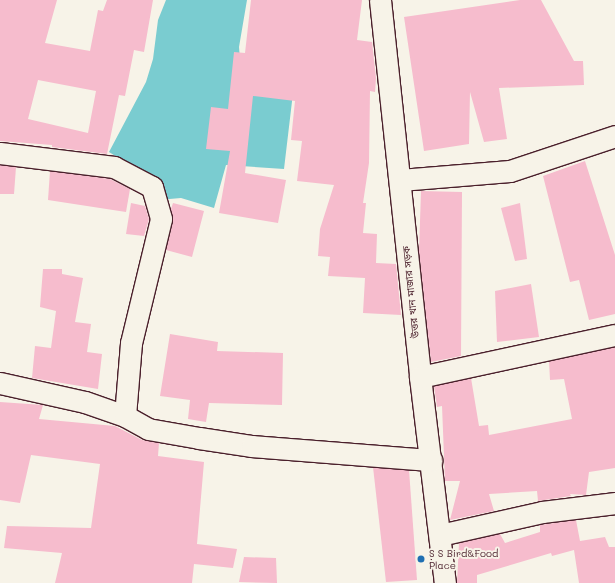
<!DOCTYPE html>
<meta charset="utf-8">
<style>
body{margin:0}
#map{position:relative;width:615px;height:583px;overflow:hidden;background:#f7f3e8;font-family:Mali,"Noto Sans Bengali",sans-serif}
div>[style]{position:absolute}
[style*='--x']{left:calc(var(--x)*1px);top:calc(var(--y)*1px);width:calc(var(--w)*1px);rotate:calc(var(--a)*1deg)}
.water>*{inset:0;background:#7accd0}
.building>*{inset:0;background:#f6bccd}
.roads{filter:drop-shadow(1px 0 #4a1f2b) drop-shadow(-1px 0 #4a1f2b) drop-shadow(0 1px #4a1f2b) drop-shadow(0 -1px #4a1f2b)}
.street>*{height:21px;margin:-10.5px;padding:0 10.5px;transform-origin:10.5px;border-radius:10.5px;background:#f7f3e8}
.dots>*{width:11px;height:11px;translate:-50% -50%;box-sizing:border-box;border:2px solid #f7f3e8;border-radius:50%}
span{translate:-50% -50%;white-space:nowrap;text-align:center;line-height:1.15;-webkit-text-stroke:4px #f7f3e8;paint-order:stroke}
.street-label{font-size:10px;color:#4a1f2b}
.poi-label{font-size:10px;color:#4a1f2b}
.left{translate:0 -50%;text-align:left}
</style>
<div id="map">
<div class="water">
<div style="clip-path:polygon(166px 0,247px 0,239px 47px,242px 84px,293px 93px,284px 169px,226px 165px,214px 208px,181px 198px,158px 200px,130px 165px,109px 152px,146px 82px,153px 59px,158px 20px)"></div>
</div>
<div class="building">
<div style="clip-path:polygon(evenodd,0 0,57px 0,45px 43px,90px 51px,98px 10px,103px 11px,107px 0,153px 0,144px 52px,134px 50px,125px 96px,119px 95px,107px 154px,52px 147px,52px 145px,0 141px,0 0,38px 80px,96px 91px,88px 133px,28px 119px,38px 80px)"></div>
<div style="clip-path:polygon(251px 0,362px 0,357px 40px,372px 42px,376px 78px,375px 92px,370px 91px,369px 163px,363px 203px,366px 203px,363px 233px,377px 234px,376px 263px,396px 264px,401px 315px,363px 313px,365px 278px,328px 276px,330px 257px,318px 256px,320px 229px,334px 185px,297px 181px,302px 141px,291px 140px,295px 101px,253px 96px,245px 173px,286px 180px,278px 223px,219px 213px,230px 151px,206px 149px,211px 107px,228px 109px,234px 52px,245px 53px)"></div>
<div style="clip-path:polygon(520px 0,541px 0,574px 61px,583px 61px,584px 85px,499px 88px,507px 139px,484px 142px,470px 92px,469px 144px,424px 151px,404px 17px)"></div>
<div style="clip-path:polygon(585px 161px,615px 255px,615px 314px,589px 320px,579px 280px,570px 282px,543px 176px)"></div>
<div style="clip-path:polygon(0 165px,16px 167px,14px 194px,0 194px)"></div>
<div style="clip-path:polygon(50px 171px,110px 179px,130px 189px,126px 212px,48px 200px)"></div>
<div style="clip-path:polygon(421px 191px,462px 192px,461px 356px,431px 362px,419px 252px)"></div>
<div style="clip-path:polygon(131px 203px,145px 206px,149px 219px,144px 236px,126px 234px)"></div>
<div style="clip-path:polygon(173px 203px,204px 211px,192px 257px,166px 250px,173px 222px,171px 209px)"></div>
<div style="clip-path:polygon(520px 203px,527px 259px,515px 261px,501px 208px)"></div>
<div style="clip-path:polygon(43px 269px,62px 269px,62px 274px,83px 278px,75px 322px,91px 324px,87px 352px,102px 354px,98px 389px,32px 378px,35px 346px,51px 348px,56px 311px,40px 307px)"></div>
<div style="clip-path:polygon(531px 284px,539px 337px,497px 342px,495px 291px)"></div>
<div style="clip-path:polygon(170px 334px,218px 342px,217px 351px,283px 353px,282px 405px,209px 403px,206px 422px,188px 419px,190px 400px,160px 396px)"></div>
<div style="clip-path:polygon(615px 347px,615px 468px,589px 472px,586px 495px,570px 494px,571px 496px,538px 501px,537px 491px,489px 494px,494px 511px,450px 520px,460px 481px,445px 481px,442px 406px,437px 407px,434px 386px,471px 378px,479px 426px,488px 425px,489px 435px,572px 419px,564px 379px,550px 380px,549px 361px)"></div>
<div style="clip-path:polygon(0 402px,43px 405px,39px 419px,115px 426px,142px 440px,159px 443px,158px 456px,204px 462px,197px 544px,237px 549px,233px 568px,194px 564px,192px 583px,55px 583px,62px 553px,4px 548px,7px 526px,91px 528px,100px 464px,31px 455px,20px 503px,0 500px)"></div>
<div style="clip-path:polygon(373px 467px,409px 470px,417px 580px,386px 582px)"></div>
<div style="clip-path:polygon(576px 520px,580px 541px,605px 537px,609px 547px,615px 547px,615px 583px,579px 583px,574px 550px,552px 556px,551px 553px,477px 575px,477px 583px,457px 583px,459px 543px,500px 534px,505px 543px,540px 532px,540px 525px)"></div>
<div style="clip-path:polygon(244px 557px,276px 558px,277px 583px,239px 582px)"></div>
</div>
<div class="roads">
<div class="street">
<div style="--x:380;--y:0;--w:379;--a:83.9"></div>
<div style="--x:420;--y:377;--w:208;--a:83.1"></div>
<div style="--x:0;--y:153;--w:115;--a:7"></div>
<div style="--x:114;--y:167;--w:43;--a:27.8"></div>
<div style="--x:152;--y:187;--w:33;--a:74"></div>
<div style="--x:161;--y:219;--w:128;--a:103.6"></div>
<div style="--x:131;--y:343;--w:73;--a:94.7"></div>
<div style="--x:400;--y:180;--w:110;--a:-4.7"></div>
<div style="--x:510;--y:171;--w:111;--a:-18.4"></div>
<div style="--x:420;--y:377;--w:199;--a:-12.2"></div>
<div style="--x:0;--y:383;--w:87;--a:12.6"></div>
<div style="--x:85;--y:402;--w:42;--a:19.3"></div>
<div style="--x:125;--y:416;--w:26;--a:29"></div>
<div style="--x:148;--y:429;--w:52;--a:10"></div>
<div style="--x:199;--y:438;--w:54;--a:8.6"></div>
<div style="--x:252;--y:446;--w:180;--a:4.5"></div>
<div style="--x:440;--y:535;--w:105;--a:-12.7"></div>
<div style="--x:542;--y:512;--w:74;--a:-7"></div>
</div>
</div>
<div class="dots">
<div style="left:421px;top:559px;background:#1f6fb2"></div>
</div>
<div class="street-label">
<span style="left:411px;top:292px;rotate:-96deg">উত্তর খান মাজার সড়ক</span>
</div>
<div class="poi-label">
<span class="left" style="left:429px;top:559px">S S Bird&amp;Food<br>Place</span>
</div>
</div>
